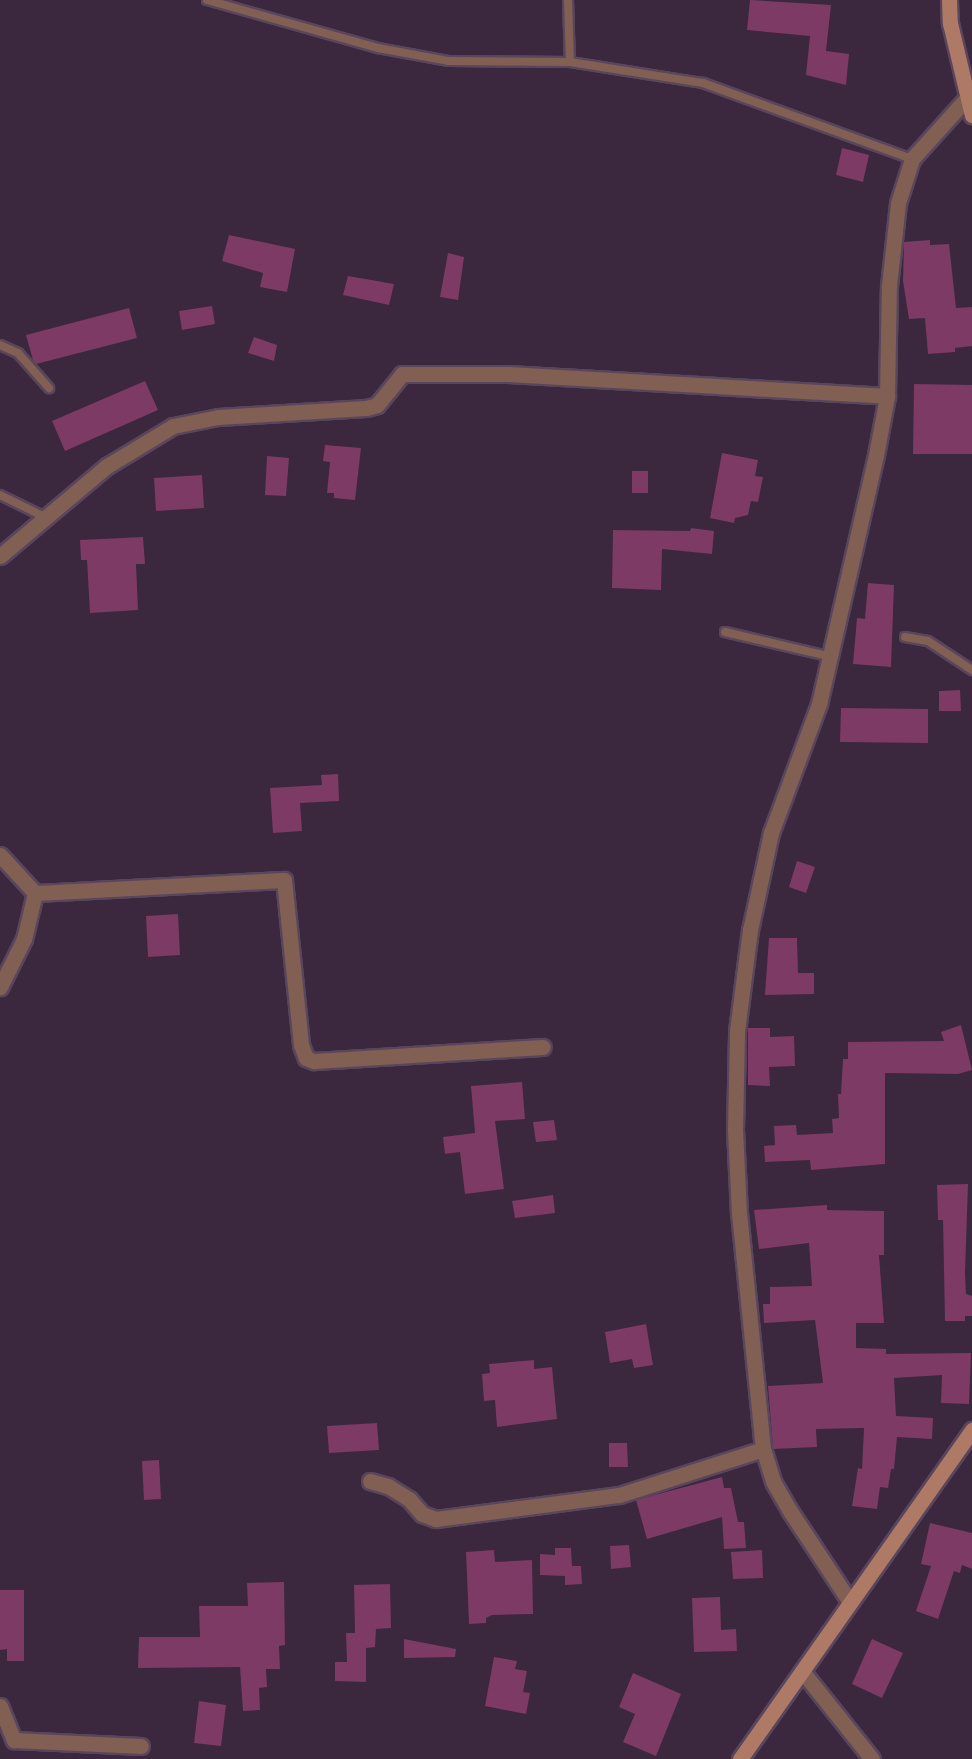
<!DOCTYPE html>
<style>
body{margin:0}
#map{position:relative;width:972px;height:1759px;overflow:hidden;background:#3b273e;font-family:"PT Sans Narrow",sans-serif}
div>[style]{position:absolute}
[style*='--x']{left:calc(var(--x)*1px);top:calc(var(--y)*1px);width:calc(var(--w)*1px);rotate:calc(var(--a)*1deg)}
.building>*{inset:0;background:#7c3a65}
.roads{filter:drop-shadow(2px 0 #59465c) drop-shadow(-2px 0 #59465c) drop-shadow(0 2px #59465c) drop-shadow(0 -2px #59465c)}
.lane>*{height:8px;margin:-4px;padding:0 4px;transform-origin:4px;border-radius:4px;background:#816053}
.street>*{height:15px;margin:-7.5px;padding:0 7.5px;transform-origin:7.5px;border-radius:7.5px;background:#816053}
.secondary>*{height:15px;margin:-7.5px;padding:0 7.5px;transform-origin:7.5px;border-radius:7.5px;background:#ae7a66}
span{translate:-50% -50%;white-space:nowrap;text-align:center;line-height:1.15;-webkit-text-stroke:4.5px #311e34;paint-order:stroke}
</style>
<div id="map">
<div class="building">
<div style="clip-path:polygon(750px 0,831px 5px,826px 51px,849px 54px,846px 85px,806px 75px,810px 36px,747px 30px)"></div>
<div style="clip-path:polygon(842px 148px,869px 155px,863px 182px,836px 175px)"></div>
<div style="clip-path:polygon(229px 235px,295px 249px,287px 292px,260px 287px,263px 273px,222px 261px)"></div>
<div style="clip-path:polygon(930px 240px,930px 245px,949px 244px,956px 308px,972px 307px,972px 346px,955px 348px,955px 352px,928px 354px,925px 318px,909px 319px,903px 281px,904px 242px)"></div>
<div style="clip-path:polygon(448px 253px,464px 257px,458px 300px,440px 297px)"></div>
<div style="clip-path:polygon(348px 276px,394px 284px,389px 305px,343px 295px)"></div>
<div style="clip-path:polygon(212px 306px,215px 324px,182px 330px,179px 311px)"></div>
<div style="clip-path:polygon(129px 308px,137px 338px,36px 364px,33px 360px,26px 335px)"></div>
<div style="clip-path:polygon(254px 337px,277px 345px,274px 361px,248px 353px)"></div>
<div style="clip-path:polygon(145px 381px,158px 410px,65px 451px,52px 421px)"></div>
<div style="clip-path:polygon(914px 384px,972px 385px,972px 454px,913px 454px)"></div>
<div style="clip-path:polygon(325px 445px,361px 448px,355px 500px,334px 498px,334px 493px,327px 493px,330px 462px,323px 461px)"></div>
<div style="clip-path:polygon(722px 453px,758px 460px,755px 476px,763px 477px,758px 502px,751px 501px,748px 515px,735px 518px,734px 523px,710px 518px)"></div>
<div style="clip-path:polygon(267px 456px,289px 458px,286px 496px,265px 495px)"></div>
<div style="clip-path:polygon(632px 471px,648px 471px,648px 493px,632px 493px)"></div>
<div style="clip-path:polygon(202px 475px,204px 508px,156px 511px,154px 478px)"></div>
<div style="clip-path:polygon(691px 528px,714px 531px,712px 554px,662px 549px,661px 590px,612px 588px,613px 530px,690px 531px)"></div>
<div style="clip-path:polygon(143px 537px,145px 564px,136px 564px,138px 610px,90px 613px,87px 560px,81px 560px,80px 540px)"></div>
<div style="clip-path:polygon(868px 583px,894px 585px,891px 667px,853px 664px,857px 618px,865px 619px)"></div>
<div style="clip-path:polygon(960px 690px,961px 711px,939px 711px,939px 691px)"></div>
<div style="clip-path:polygon(841px 708px,928px 709px,928px 743px,840px 742px)"></div>
<div style="clip-path:polygon(338px 774px,339px 801px,300px 803px,302px 831px,273px 833px,270px 788px,322px 785px,321px 775px)"></div>
<div style="clip-path:polygon(797px 861px,815px 867px,806px 893px,789px 887px)"></div>
<div style="clip-path:polygon(178px 914px,180px 955px,148px 957px,146px 916px)"></div>
<div style="clip-path:polygon(769px 938px,797px 938px,798px 973px,814px 973px,814px 994px,765px 995px)"></div>
<div style="clip-path:polygon(961px 1025px,972px 1070px,958px 1074px,885px 1073px,885px 1164px,811px 1170px,810px 1160px,765px 1162px,764px 1146px,775px 1145px,774px 1126px,796px 1125px,797px 1135px,833px 1133px,832px 1119px,839px 1118px,838px 1094px,841px 1094px,843px 1059px,848px 1059px,848px 1042px,944px 1041px,941px 1032px)"></div>
<div style="clip-path:polygon(748px 1028px,770px 1028px,770px 1037px,794px 1036px,795px 1066px,769px 1067px,770px 1086px,748px 1085px)"></div>
<div style="clip-path:polygon(522px 1082px,525px 1119px,495px 1121px,504px 1189px,465px 1194px,460px 1152px,445px 1154px,443px 1137px,475px 1133px,471px 1086px)"></div>
<div style="clip-path:polygon(554px 1120px,557px 1140px,536px 1142px,533px 1122px)"></div>
<div style="clip-path:polygon(968px 1184px,965px 1273px,966px 1294px,972px 1296px,972px 1316px,965px 1316px,965px 1321px,945px 1321px,943px 1220px,938px 1220px,937px 1185px)"></div>
<div style="clip-path:polygon(553px 1195px,555px 1213px,515px 1218px,512px 1201px)"></div>
<div style="clip-path:polygon(827px 1205px,827px 1210px,884px 1211px,884px 1255px,879px 1255px,884px 1323px,856px 1323px,856px 1348px,886px 1349px,886px 1354px,971px 1353px,969px 1404px,941px 1403px,942px 1375px,894px 1378px,896px 1416px,933px 1418px,932px 1439px,897px 1437px,894px 1469px,891px 1469px,888px 1488px,880px 1487px,877px 1509px,852px 1506px,858px 1468px,862px 1469px,864px 1428px,816px 1429px,817px 1447px,773px 1449px,768px 1386px,823px 1383px,815px 1320px,764px 1323px,763px 1304px,770px 1304px,770px 1287px,812px 1286px,809px 1243px,759px 1249px,754px 1210px)"></div>
<div style="clip-path:polygon(646px 1324px,653px 1365px,634px 1368px,632px 1359px,610px 1363px,605px 1332px)"></div>
<div style="clip-path:polygon(534px 1360px,534px 1369px,552px 1367px,557px 1419px,497px 1427px,495px 1400px,484px 1401px,482px 1374px,490px 1373px,489px 1364px)"></div>
<div style="clip-path:polygon(377px 1423px,379px 1450px,329px 1453px,327px 1426px)"></div>
<div style="clip-path:polygon(609px 1443px,627px 1443px,628px 1467px,609px 1467px)"></div>
<div style="clip-path:polygon(159px 1460px,161px 1499px,144px 1500px,142px 1461px)"></div>
<div style="clip-path:polygon(722px 1477px,724px 1488px,731px 1488px,738px 1522px,744px 1522px,746px 1548px,724px 1549px,722px 1517px,647px 1539px,636px 1500px)"></div>
<div style="clip-path:polygon(930px 1523px,972px 1533px,972px 1569px,962px 1565px,960px 1573px,954px 1571px,938px 1619px,916px 1611px,931px 1566px,921px 1564px)"></div>
<div style="clip-path:polygon(629px 1545px,631px 1567px,611px 1569px,610px 1546px)"></div>
<div style="clip-path:polygon(555px 1548px,571px 1548px,572px 1566px,581px 1566px,582px 1584px,565px 1585px,565px 1576px,540px 1575px,540px 1554px,555px 1555px)"></div>
<div style="clip-path:polygon(494px 1550px,495px 1562px,532px 1560px,533px 1614px,492px 1615px,486px 1618px,486px 1623px,469px 1624px,466px 1552px)"></div>
<div style="clip-path:polygon(762px 1550px,763px 1578px,733px 1579px,731px 1552px)"></div>
<div style="clip-path:polygon(284px 1582px,285px 1645px,279px 1646px,280px 1669px,266px 1669px,267px 1687px,259px 1688px,260px 1710px,243px 1711px,240px 1667px,138px 1668px,139px 1637px,200px 1637px,199px 1606px,248px 1606px,247px 1583px)"></div>
<div style="clip-path:polygon(390px 1584px,391px 1628px,376px 1629px,375px 1647px,366px 1648px,366px 1682px,335px 1681px,335px 1662px,347px 1662px,346px 1633px,355px 1633px,354px 1585px)"></div>
<div style="clip-path:polygon(0 1590px,24px 1590px,24px 1661px,7px 1661px,7px 1649px,0 1650px)"></div>
<div style="clip-path:polygon(720px 1597px,721px 1630px,736px 1629px,737px 1651px,694px 1652px,692px 1598px)"></div>
<div style="clip-path:polygon(404px 1639px,456px 1649px,455px 1657px,404px 1658px)"></div>
<div style="clip-path:polygon(872px 1639px,903px 1653px,882px 1698px,852px 1684px)"></div>
<div style="clip-path:polygon(494px 1657px,517px 1661px,515px 1669px,527px 1671px,523px 1692px,530px 1693px,526px 1714px,485px 1706px)"></div>
<div style="clip-path:polygon(633px 1673px,681px 1694px,656px 1756px,623px 1742px,635px 1714px,619px 1707px)"></div>
<div style="clip-path:polygon(199px 1701px,226px 1705px,221px 1746px,194px 1743px)"></div>
</div>
<div class="roads">
<div class="lane">
<div style="--x:207;--y:0;--w:178;--a:15.7"></div>
<div style="--x:378;--y:48;--w:71;--a:10.5"></div>
<div style="--x:448;--y:61;--w:122;--a:0.5"></div>
<div style="--x:570;--y:62;--w:135;--a:9"></div>
<div style="--x:703;--y:83;--w:222;--a:20"></div>
<div style="--x:568;--y:0;--w:62;--a:88.2"></div>
<div style="--x:0;--y:345;--w:20;--a:24"></div>
<div style="--x:18;--y:353;--w:47;--a:48.5"></div>
<div style="--x:0;--y:495;--w:52;--a:26.1"></div>
<div style="--x:725;--y:632;--w:106;--a:13.1"></div>
<div style="--x:905;--y:637;--w:23;--a:10"></div>
<div style="--x:928;--y:641;--w:53;--a:33.4"></div>
</div>
<div class="street">
<div style="--x:0;--y:556;--w:140;--a:-40.1"></div>
<div style="--x:107;--y:466;--w:77;--a:-31.2"></div>
<div style="--x:173;--y:426;--w:46;--a:-11.3"></div>
<div style="--x:218;--y:417;--w:148;--a:-3.5"></div>
<div style="--x:366;--y:408;--w:11;--a:-15"></div>
<div style="--x:377;--y:405;--w:40;--a:-51"></div>
<div style="--x:402;--y:374;--w:106;--a:0"></div>
<div style="--x:508;--y:374;--w:380;--a:3.3"></div>
<div style="--x:0;--y:855;--w:52;--a:47.4"></div>
<div style="--x:35;--y:893;--w:47;--a:103.4"></div>
<div style="--x:24;--y:939;--w:54;--a:116.6"></div>
<div style="--x:35;--y:893;--w:249;--a:-3"></div>
<div style="--x:284;--y:880;--w:166;--a:84.1"></div>
<div style="--x:301;--y:1045;--w:14;--a:69"></div>
<div style="--x:306;--y:1058;--w:9;--a:21"></div>
<div style="--x:314;--y:1061;--w:229;--a:-3.5"></div>
<div style="--x:370;--y:1481;--w:19;--a:16"></div>
<div style="--x:388;--y:1486;--w:25;--a:32"></div>
<div style="--x:409;--y:1499;--w:20;--a:49"></div>
<div style="--x:422;--y:1514;--w:15;--a:20"></div>
<div style="--x:436;--y:1519;--w:185;--a:-7.5"></div>
<div style="--x:619;--y:1495;--w:151;--a:-17.7"></div>
<div style="--x:850;--y:1602;--w:109;--a:-123.4"></div>
<div style="--x:790;--y:1511;--w:34;--a:-120"></div>
<div style="--x:773;--y:1481;--w:34;--a:-107"></div>
<div style="--x:763;--y:1449;--w:236;--a:-95.8"></div>
<div style="--x:739;--y:1214;--w:84;--a:-92.7"></div>
<div style="--x:735;--y:1130;--w:99;--a:-88.8"></div>
<div style="--x:737;--y:1031;--w:102;--a:-82.7"></div>
<div style="--x:750;--y:930;--w:99;--a:-77.8"></div>
<div style="--x:771;--y:833;--w:138;--a:-69.6"></div>
<div style="--x:819;--y:704;--w:255;--a:-77.1"></div>
<div style="--x:876;--y:455;--w:60;--a:-79.4"></div>
<div style="--x:887;--y:396;--w:110;--a:-89"></div>
<div style="--x:889;--y:286;--w:83;--a:-83.8"></div>
<div style="--x:898;--y:203;--w:46;--a:-72.3"></div>
<div style="--x:912;--y:159;--w:81;--a:-48"></div>
<div style="--x:802;--y:1671;--w:112;--a:51.5"></div>
<div style="--x:0;--y:1706;--w:37;--a:68"></div>
<div style="--x:14;--y:1740;--w:127;--a:2.7"></div>
</div>
<div class="secondary">
<div style="--x:949;--y:0;--w:23;--a:88"></div>
<div style="--x:950;--y:23;--w:95;--a:76.6"></div>
<div style="--x:740;--y:1759;--w:403;--a:-54.8"></div>
</div>
</div>
</div>
